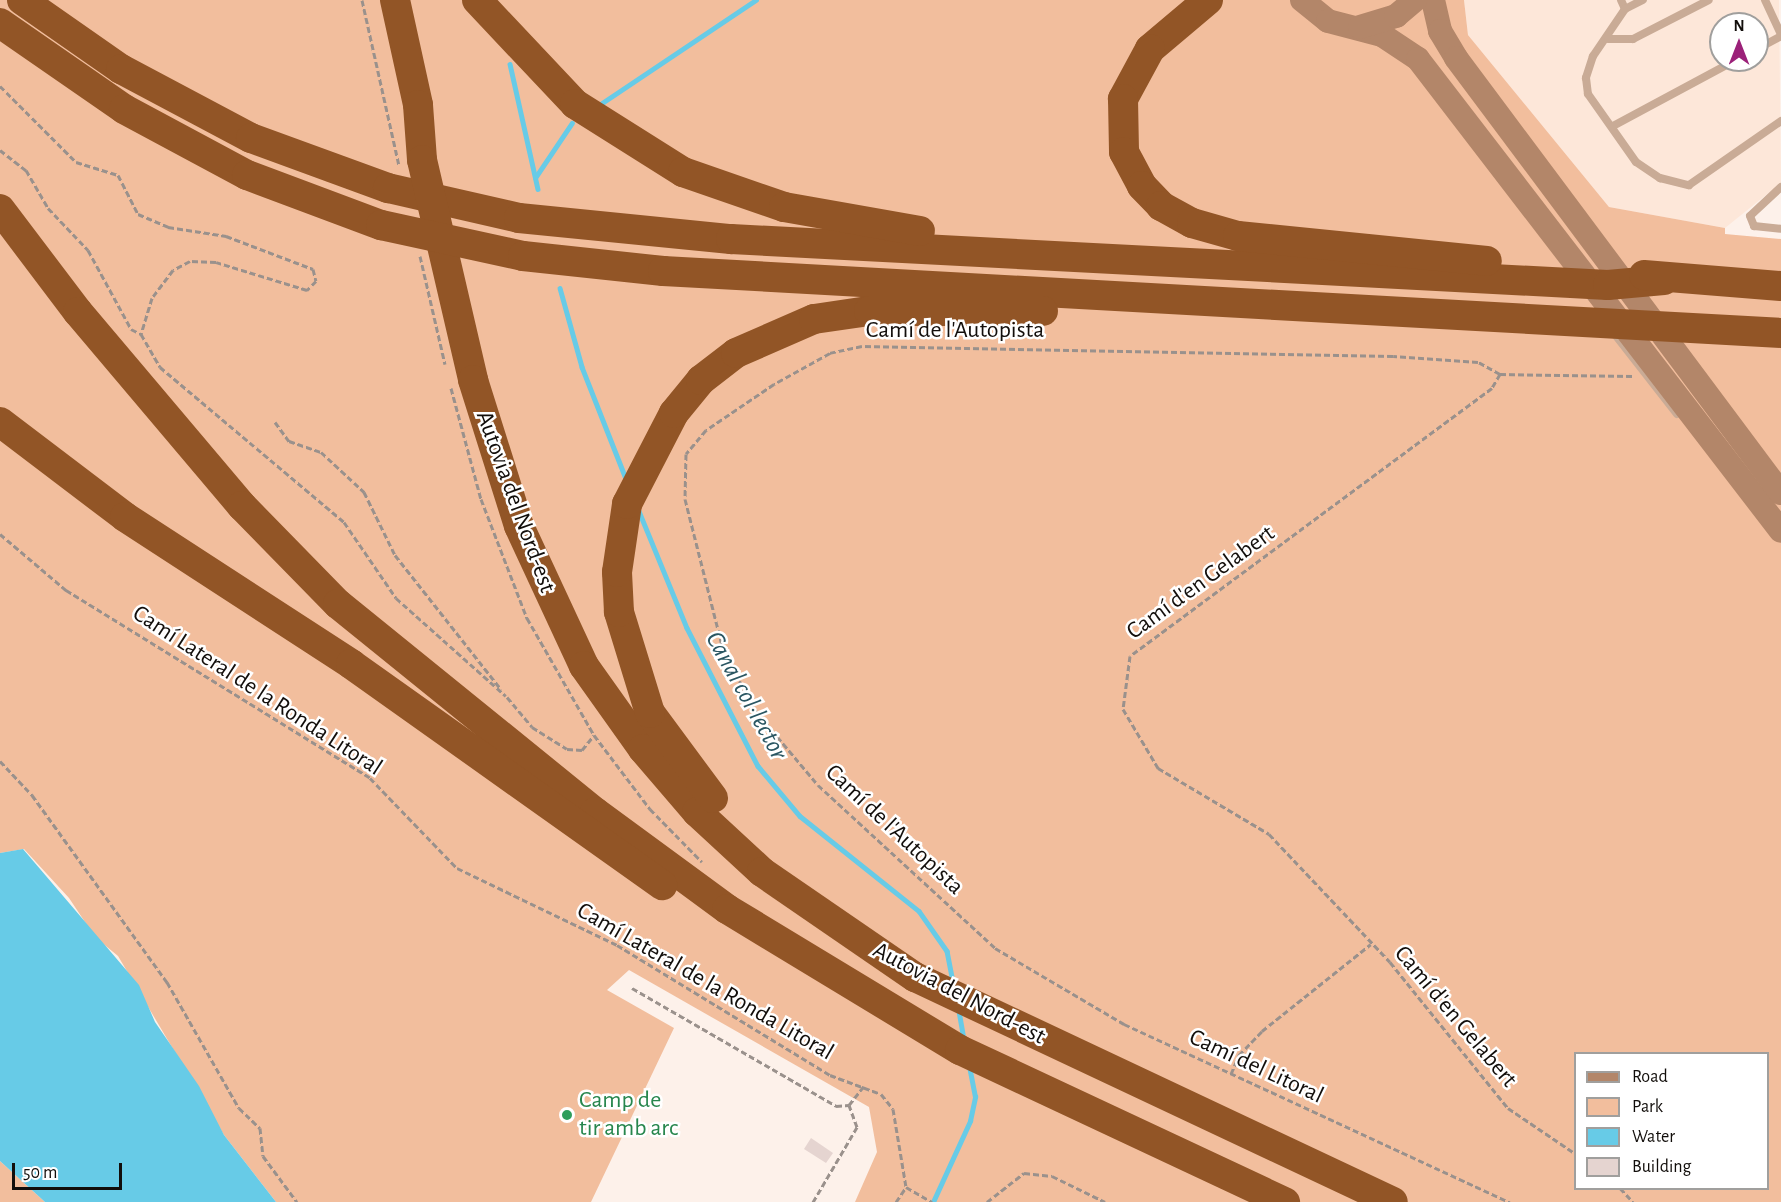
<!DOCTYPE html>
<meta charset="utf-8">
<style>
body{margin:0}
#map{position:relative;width:1781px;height:1202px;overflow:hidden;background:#fdf1ea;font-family:"Alegreya Sans",sans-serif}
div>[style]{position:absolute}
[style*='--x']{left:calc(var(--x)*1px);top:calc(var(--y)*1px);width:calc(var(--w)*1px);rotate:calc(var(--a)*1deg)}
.built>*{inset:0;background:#fde7d9}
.green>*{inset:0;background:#f2be9d}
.water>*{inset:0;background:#67cbe7}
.stream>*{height:4.5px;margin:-2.25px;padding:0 2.25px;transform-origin:2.25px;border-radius:2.25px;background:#67cbe7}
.building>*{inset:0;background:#e5d4d0}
.path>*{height:3px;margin-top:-1.5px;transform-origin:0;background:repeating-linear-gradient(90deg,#9a918c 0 6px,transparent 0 9px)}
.service>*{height:8px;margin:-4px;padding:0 4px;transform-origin:4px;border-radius:4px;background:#c9ab96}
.secondary>*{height:24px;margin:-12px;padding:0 12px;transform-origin:12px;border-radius:12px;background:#b38669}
.motorway>*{height:30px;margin:-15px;padding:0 15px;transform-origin:15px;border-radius:15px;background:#925526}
.dots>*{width:16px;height:16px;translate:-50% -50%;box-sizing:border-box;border:3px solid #fff;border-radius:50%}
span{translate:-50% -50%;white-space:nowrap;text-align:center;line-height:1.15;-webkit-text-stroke:5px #fff;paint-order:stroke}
.street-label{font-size:24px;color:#120e0b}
.leisure-label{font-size:24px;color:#27864d}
.left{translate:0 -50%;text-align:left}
.water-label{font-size:26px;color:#2a5662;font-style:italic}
.legend{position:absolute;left:1574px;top:1052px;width:195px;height:138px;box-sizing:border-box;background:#fff;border:2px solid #a09f9d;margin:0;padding:8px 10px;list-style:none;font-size:18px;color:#120e0b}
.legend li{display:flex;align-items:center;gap:12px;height:30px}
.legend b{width:30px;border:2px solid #a09f9d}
.north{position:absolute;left:1709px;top:12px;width:60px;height:60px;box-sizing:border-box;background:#fff;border:2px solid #a09f9d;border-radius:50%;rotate:0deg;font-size:16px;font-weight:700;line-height:24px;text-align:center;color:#120e0b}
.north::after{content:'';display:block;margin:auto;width:21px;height:27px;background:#9b2179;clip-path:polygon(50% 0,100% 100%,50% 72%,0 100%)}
.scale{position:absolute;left:12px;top:1163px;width:110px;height:27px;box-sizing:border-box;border:3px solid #120e0b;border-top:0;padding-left:8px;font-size:18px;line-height:21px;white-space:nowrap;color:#120e0b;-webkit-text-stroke:4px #fff;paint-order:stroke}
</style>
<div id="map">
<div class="built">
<div style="clip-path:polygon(evenodd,1464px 0,1779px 0,1781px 183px,1725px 228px,1609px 207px,1468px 35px,1464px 0,1721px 24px,1757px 24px,1757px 60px,1721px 60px,1721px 24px)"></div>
</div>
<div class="green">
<div style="clip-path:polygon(evenodd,0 0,1464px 0,1468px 35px,1609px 207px,1725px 228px,1725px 234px,1781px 239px,1781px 1202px,855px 1202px,877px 1152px,869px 1107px,629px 970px,607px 990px,674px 1028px,591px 1202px,276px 1202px,224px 1135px,118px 956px,95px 937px,69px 898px,24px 849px,0 853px,0 0,1576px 1054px,1768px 1054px,1768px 1188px,1576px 1188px,1576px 1054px)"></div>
<div style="clip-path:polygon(0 1161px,45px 1202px,0 1202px)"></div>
</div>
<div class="water">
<div style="clip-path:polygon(23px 849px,139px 985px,155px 1022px,199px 1086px,224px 1135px,276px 1202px,45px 1202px,0 1161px,0 853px)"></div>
</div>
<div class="stream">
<div style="--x:510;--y:64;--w:128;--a:77.4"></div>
<div style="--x:602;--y:103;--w:185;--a:-33.8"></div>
<div style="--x:535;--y:178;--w:66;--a:-56.1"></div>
<div style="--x:560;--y:288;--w:82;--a:74.4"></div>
<div style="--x:582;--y:367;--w:123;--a:68.5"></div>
<div style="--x:639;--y:511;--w:126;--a:67.7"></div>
<div style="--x:687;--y:628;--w:155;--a:62.8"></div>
<div style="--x:758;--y:766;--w:65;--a:50"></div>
<div style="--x:800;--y:816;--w:152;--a:38.6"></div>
<div style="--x:919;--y:911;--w:49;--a:55"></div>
<div style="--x:947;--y:951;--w:32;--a:79"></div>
<div style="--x:959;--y:1011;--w:27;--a:80"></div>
<div style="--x:933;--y:1202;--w:89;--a:-65.4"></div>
<div style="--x:970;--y:1121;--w:25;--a:-78"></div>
<div style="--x:975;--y:1097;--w:31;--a:-101"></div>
</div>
<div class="building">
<div style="clip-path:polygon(811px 1138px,833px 1153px,826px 1163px,804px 1149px)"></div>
</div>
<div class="path">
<div style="--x:362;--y:0;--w:169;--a:77.4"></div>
<div style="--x:0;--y:86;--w:107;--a:45"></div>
<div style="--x:76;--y:162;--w:44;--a:17.2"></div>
<div style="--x:118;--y:175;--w:44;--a:62.9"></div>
<div style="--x:138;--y:214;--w:33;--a:23"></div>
<div style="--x:168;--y:227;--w:59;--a:8.8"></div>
<div style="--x:226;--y:236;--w:93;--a:20.8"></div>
<div style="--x:313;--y:269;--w:12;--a:76"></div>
<div style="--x:316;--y:281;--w:13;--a:135"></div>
<div style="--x:307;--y:290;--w:95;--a:-162.9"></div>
<div style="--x:216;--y:262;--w:26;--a:-178"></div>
<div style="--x:190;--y:261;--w:19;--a:152"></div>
<div style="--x:173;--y:270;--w:35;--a:127"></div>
<div style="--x:152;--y:298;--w:38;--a:107"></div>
<div style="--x:0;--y:150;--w:33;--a:38"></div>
<div style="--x:26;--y:170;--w:44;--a:59.9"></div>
<div style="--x:48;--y:208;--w:58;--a:46.4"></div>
<div style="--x:88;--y:250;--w:90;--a:61.4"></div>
<div style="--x:131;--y:329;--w:11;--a:27"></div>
<div style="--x:141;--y:334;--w:38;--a:60"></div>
<div style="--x:160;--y:367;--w:241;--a:40.1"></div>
<div style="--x:344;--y:522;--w:92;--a:55.6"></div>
<div style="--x:396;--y:598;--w:147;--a:41.7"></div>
<div style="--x:420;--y:256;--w:111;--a:77"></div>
<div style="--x:1500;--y:374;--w:25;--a:-151"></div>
<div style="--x:1478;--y:362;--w:85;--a:-176"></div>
<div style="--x:1393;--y:356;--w:531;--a:-178.92"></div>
<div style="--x:862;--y:346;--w:33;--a:168"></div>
<div style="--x:830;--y:353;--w:64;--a:151"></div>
<div style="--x:774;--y:384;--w:82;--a:145.9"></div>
<div style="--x:706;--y:430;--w:31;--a:130"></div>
<div style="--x:686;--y:454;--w:45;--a:91.3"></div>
<div style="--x:685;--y:499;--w:155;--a:75.8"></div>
<div style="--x:723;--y:649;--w:68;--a:62.7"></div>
<div style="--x:754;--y:709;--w:99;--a:49.9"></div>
<div style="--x:818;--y:785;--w:241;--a:42.6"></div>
<div style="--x:995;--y:948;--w:150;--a:30.5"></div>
<div style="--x:1124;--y:1024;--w:425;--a:24.8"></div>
<div style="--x:1500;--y:374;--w:16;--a:120"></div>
<div style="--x:1492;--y:388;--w:450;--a:143.5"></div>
<div style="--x:1130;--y:656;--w:53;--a:97.5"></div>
<div style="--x:1123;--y:709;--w:69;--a:59.3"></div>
<div style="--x:1158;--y:768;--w:129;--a:30.7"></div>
<div style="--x:1269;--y:834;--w:176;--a:46.6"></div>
<div style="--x:1390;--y:962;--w:188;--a:51.1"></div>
<div style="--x:1508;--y:1108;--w:82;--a:34.1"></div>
<div style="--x:1500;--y:374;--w:133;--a:0.9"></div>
<div style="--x:451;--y:388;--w:115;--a:74.9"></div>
<div style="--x:481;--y:499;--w:128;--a:68.9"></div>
<div style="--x:527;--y:618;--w:135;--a:60.2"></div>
<div style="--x:594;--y:735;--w:93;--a:52.9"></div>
<div style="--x:650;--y:809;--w:74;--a:45.5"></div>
<div style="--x:275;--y:422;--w:24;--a:54"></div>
<div style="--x:289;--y:441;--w:34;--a:19"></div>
<div style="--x:321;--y:452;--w:59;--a:42.9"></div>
<div style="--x:364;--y:492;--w:70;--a:63.8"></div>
<div style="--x:395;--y:555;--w:171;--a:51.7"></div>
<div style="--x:0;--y:534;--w:87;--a:40.3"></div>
<div style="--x:66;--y:590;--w:357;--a:31.7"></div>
<div style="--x:370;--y:778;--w:125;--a:46"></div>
<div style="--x:457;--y:868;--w:178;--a:25.7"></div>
<div style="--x:617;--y:945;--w:250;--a:31.4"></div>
<div style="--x:830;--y:1075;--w:54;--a:20.4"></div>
<div style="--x:881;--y:1094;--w:19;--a:51"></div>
<div style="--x:893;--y:1109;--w:79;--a:80.5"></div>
<div style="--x:906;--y:1187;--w:30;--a:30"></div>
<div style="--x:507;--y:697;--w:39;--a:50"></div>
<div style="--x:532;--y:727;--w:41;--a:32.2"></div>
<div style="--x:567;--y:749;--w:15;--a:4"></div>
<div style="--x:582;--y:750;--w:19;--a:-51"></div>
<div style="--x:0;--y:761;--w:47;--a:46.7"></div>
<div style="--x:32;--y:795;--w:231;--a:54.2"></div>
<div style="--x:167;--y:982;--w:145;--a:60.3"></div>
<div style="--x:239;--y:1108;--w:29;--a:44"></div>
<div style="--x:260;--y:1128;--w:28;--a:84"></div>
<div style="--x:263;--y:1156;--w:57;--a:53.5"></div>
<div style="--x:632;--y:988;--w:236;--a:30"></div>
<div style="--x:836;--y:1106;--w:13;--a:-4"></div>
<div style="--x:849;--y:1105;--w:24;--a:-52"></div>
<div style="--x:1231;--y:1074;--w:21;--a:-67"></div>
<div style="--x:1239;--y:1055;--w:33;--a:-46"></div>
<div style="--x:1262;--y:1031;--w:139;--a:-38.6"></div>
<div style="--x:1620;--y:1188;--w:19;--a:47"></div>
<div style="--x:813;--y:1202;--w:87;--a:-59.6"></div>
<div style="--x:857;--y:1127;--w:23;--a:-110"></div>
<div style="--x:896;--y:1202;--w:18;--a:-56"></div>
<div style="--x:987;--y:1202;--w:47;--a:-38.1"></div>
<div style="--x:1024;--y:1173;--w:28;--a:6"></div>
<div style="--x:1052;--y:1176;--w:59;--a:26.1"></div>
</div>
<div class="service">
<div style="--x:1621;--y:0;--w:10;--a:66"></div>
<div style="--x:1625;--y:9;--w:20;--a:-27"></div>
<div style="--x:1765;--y:0;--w:38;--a:65"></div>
<div style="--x:1625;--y:9;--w:57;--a:124.2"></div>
<div style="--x:1593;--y:56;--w:23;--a:108"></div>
<div style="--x:1586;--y:78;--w:16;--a:83"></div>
<div style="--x:1588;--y:94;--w:83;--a:54.8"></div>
<div style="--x:1636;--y:162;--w:29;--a:34"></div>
<div style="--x:1660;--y:178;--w:30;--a:14"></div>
<div style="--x:1689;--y:185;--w:112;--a:-34.8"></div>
<div style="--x:1608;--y:39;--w:25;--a:0"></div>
<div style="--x:1633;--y:39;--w:85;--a:-27.2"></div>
<div style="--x:1757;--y:49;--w:27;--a:-28"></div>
<div style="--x:1613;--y:126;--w:140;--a:-28.2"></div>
<div style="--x:1781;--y:187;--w:42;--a:136.9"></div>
<div style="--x:1750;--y:216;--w:11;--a:68"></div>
<div style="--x:1754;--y:226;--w:27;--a:6"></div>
<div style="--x:1613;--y:332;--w:104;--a:52"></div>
</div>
<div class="secondary">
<div style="--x:1302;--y:0;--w:33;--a:39"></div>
<div style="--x:1328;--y:21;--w:56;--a:14.5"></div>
<div style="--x:1382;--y:35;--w:43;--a:33.7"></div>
<div style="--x:1418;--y:59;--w:595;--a:52.44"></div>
<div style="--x:1433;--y:0;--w:32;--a:77"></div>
<div style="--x:1440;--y:31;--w:31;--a:59"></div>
<div style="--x:1456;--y:58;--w:543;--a:53.24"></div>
<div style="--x:1360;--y:27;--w:38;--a:-17"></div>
<div style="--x:1396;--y:16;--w:25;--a:-40"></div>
</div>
<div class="motorway">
<div style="--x:22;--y:0;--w:121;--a:34.9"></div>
<div style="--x:121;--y:69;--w:147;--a:28"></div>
<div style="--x:251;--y:138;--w:146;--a:20.1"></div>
<div style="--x:388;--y:188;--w:134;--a:12.9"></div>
<div style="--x:519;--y:218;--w:213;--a:5.7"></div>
<div style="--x:731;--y:239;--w:878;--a:3"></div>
<div style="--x:1608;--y:285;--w:56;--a:-5.1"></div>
<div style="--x:395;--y:0;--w:107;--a:77.6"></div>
<div style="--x:418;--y:105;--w:55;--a:85.8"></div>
<div style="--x:422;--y:160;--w:226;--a:76.9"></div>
<div style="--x:473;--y:380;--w:153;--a:72.5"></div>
<div style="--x:519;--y:526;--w:154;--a:65.1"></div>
<div style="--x:584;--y:666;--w:102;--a:54.6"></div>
<div style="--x:643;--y:749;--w:83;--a:49.4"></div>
<div style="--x:697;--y:812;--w:88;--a:42.7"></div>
<div style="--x:762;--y:872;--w:186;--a:34.5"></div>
<div style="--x:915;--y:977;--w:528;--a:25.21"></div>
<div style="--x:477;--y:0;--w:143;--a:46.7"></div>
<div style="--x:575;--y:104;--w:128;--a:32.2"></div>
<div style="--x:683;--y:172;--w:107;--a:19.1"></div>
<div style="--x:784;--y:207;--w:138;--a:10"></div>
<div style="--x:1208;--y:0;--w:76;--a:139.8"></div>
<div style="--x:1150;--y:49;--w:57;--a:118.4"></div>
<div style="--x:1123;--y:99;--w:53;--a:88.9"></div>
<div style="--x:1124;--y:152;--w:38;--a:62"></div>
<div style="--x:1142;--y:186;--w:28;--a:46"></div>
<div style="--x:1161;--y:206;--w:35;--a:29"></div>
<div style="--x:1192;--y:223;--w:48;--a:15.8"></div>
<div style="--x:1238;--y:236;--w:250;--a:5.7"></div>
<div style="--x:0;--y:23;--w:151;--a:34.7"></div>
<div style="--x:124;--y:109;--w:140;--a:28.2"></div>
<div style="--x:247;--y:175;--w:143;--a:20.5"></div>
<div style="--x:381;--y:225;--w:145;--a:12.3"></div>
<div style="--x:523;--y:256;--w:141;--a:6.1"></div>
<div style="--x:663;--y:271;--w:1120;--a:3.17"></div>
<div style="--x:0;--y:209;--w:129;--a:52.9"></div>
<div style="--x:78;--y:312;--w:254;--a:49.8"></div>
<div style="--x:242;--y:506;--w:137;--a:45.6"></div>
<div style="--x:338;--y:604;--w:331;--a:39"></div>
<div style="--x:595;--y:812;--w:164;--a:36.3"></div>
<div style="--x:727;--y:909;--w:272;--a:31.2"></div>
<div style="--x:960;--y:1050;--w:359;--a:25.1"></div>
<div style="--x:1644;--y:275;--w:137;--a:4.6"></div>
<div style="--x:0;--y:422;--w:157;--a:37.2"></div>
<div style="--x:125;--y:517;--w:270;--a:33"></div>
<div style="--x:351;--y:664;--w:382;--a:35.4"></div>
<div style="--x:713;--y:798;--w:106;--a:-126.5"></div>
<div style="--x:650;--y:713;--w:106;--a:-107.1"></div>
<div style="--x:619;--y:612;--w:40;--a:-92.9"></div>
<div style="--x:617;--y:572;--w:69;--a:-81.6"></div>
<div style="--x:627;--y:504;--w:102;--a:-62.7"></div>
<div style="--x:674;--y:413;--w:43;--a:-50.7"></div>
<div style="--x:701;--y:380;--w:44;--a:-37.6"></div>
<div style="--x:736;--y:353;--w:85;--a:-23.6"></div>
<div style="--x:814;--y:319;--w:56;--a:-8.3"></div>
<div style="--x:869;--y:311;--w:174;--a:0"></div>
</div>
<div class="dots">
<div style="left:567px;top:1115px;background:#2e9e5b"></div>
</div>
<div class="street-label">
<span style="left:955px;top:331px">Camí de l'Autopista</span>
<span style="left:515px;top:502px;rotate:70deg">Autovia del Nord-est</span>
<span style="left:1201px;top:583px;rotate:-36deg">Camí d'en Gelabert</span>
<span style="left:257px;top:691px;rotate:33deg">Camí Lateral de la Ronda Litoral</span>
<span style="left:894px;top:830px;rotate:43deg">Camí de l'Autopista</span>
<span style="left:705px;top:982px;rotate:30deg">Camí Lateral de la Ronda Litoral</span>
<span style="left:959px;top:994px;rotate:28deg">Autovia del Nord-est</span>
<span style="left:1455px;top:1017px;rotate:50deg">Camí d'en Gelabert</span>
<span style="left:1256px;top:1067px;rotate:25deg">Camí del Litoral</span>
</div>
<div class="leisure-label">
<span class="left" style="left:579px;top:1115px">Camp de<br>tir amb arc</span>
</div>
<div class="water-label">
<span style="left:746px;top:696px;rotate:61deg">Canal col·lector</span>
</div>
<ul class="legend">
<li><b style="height:8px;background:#b38669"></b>Road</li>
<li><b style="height:16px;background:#f2be9d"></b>Park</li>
<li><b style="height:16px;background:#67cbe7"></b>Water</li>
<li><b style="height:16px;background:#e5d4d0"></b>Building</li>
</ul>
<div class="north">N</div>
<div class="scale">50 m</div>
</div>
